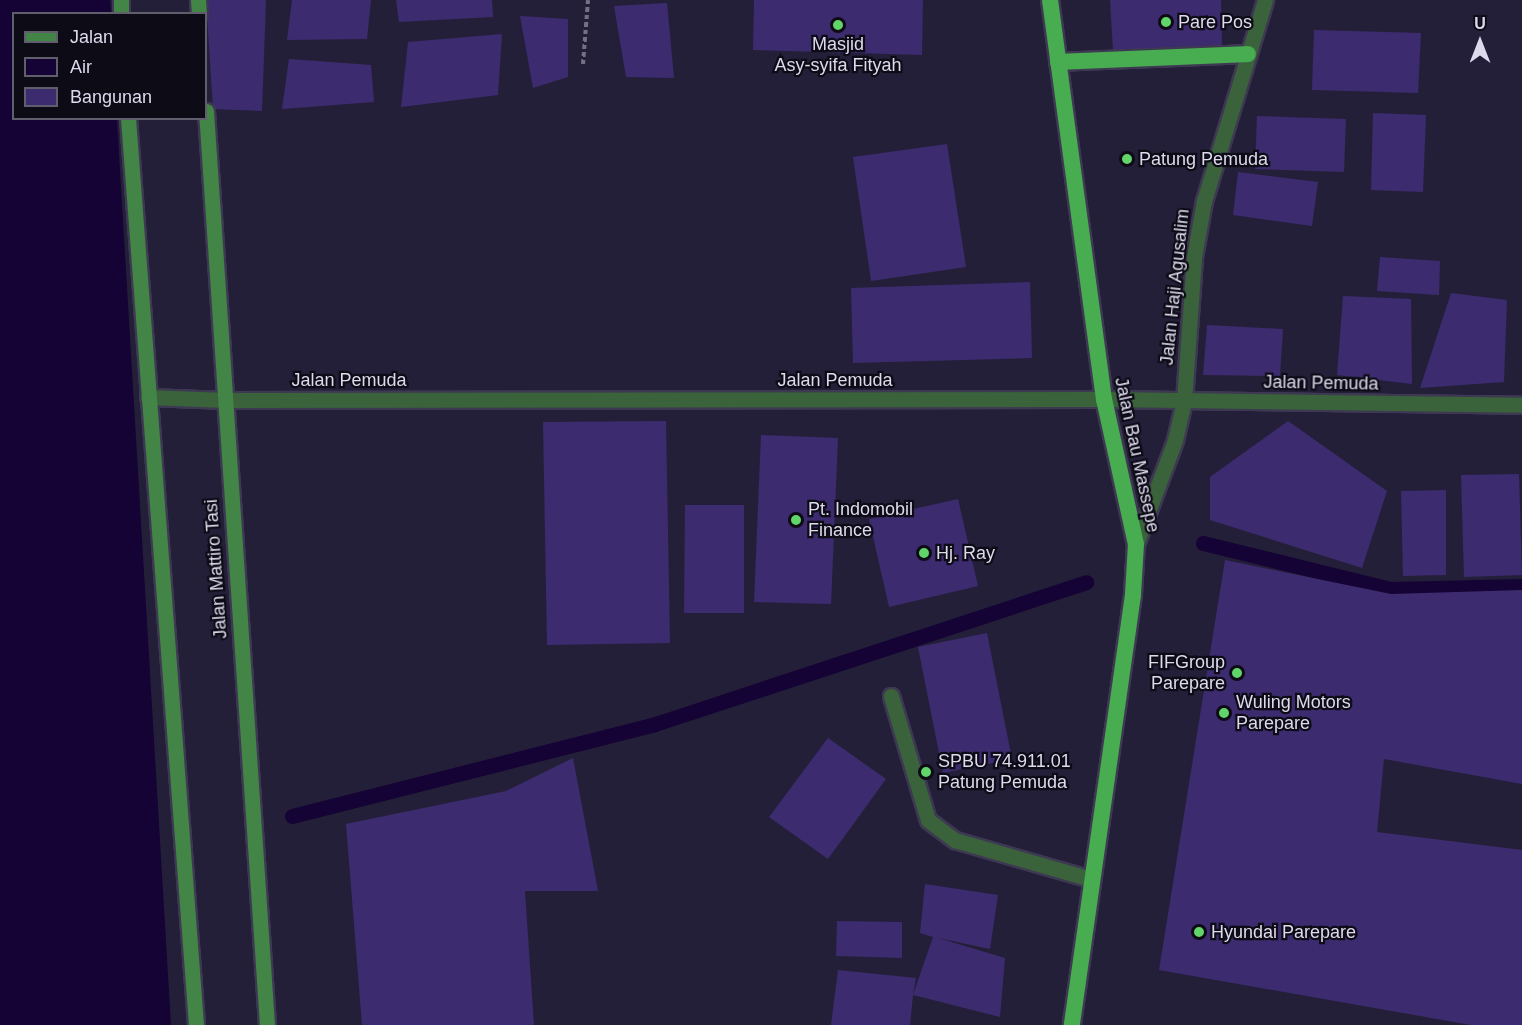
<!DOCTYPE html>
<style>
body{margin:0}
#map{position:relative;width:1522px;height:1025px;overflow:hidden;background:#241f39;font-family:Helvetica,sans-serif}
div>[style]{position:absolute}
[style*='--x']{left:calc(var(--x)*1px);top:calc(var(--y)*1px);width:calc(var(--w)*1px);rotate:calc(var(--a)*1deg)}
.water>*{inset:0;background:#140334}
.stream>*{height:15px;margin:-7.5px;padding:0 7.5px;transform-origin:7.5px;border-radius:7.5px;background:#140334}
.building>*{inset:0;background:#3d2b6f}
.path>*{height:4px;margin-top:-2px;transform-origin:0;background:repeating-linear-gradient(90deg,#747086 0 4.5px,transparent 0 7.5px)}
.roads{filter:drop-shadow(2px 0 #3e3952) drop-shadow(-2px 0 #3e3952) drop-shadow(0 2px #3e3952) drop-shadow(0 -2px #3e3952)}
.service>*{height:15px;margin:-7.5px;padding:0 7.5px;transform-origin:7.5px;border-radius:7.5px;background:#3a623b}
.tertiary>*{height:15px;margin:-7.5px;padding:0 7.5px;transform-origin:7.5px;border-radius:7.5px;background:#3a623b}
.secondary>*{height:15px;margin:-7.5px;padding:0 7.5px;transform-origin:7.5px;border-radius:7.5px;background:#428546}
.trunk>*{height:16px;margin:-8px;padding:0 8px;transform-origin:8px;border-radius:8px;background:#48ac51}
.dots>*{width:16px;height:16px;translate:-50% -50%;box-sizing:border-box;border:3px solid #0d0b16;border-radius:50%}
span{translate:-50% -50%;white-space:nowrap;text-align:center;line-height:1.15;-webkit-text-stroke:4.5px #0d0b16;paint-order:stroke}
.poi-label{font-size:18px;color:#dcdaec}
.left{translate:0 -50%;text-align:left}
.right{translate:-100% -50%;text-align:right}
.street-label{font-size:18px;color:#dcdaec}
.legend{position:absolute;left:12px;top:12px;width:195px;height:108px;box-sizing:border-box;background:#0d0b16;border:2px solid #605e6c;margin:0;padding:8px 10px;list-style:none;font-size:18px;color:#dcdaec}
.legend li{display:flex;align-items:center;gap:12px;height:30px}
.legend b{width:30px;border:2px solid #605e6c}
.north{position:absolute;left:1450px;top:12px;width:60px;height:60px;-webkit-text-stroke:4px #0d0b16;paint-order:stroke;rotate:0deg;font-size:16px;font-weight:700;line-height:24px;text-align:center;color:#dcdaec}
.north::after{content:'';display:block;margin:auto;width:21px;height:27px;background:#dcdaec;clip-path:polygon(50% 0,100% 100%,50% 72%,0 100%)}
</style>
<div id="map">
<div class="water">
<div style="clip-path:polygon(0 0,110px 0,111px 13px,14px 14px,14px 118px,117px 119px,171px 1025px,0 1025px)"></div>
</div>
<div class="stream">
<div style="--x:1203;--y:543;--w:193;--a:13.8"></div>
<div style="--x:1390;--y:589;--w:132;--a:-1.3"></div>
<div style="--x:292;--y:816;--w:374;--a:-14.2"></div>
<div style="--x:655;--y:724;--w:454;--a:-18.2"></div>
</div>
<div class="building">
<div style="clip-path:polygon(206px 0,266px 0,262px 111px,213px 109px)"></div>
<div style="clip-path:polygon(292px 0,371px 0,367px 39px,287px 40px)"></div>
<div style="clip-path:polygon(396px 0,492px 0,493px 17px,399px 22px)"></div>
<div style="clip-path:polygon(754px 0,923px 0,922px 55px,753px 50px)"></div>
<div style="clip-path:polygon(1110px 0,1221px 0,1222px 45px,1113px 50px)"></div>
<div style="clip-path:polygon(667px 3px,674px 78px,626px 77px,614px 6px)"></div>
<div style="clip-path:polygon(520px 16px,568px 19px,568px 77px,533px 88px)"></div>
<div style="clip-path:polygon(1314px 30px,1421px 33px,1418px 93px,1312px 90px)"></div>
<div style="clip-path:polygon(502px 34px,498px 95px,401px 107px,408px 42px)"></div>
<div style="clip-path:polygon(289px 59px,371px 65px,374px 102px,282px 109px)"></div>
<div style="clip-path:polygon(1373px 113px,1426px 115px,1423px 192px,1371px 190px)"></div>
<div style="clip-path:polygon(1257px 116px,1346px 119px,1344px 172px,1255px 169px)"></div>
<div style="clip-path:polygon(947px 144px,966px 267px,871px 281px,853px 157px)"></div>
<div style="clip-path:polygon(1238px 172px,1318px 182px,1312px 226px,1233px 215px)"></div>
<div style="clip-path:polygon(1380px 257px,1440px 261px,1439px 295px,1377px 291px)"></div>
<div style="clip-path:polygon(1030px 282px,1032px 358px,853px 363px,851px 288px)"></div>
<div style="clip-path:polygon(1451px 293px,1507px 300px,1504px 382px,1420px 388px)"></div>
<div style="clip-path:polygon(1343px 296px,1411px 299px,1412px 384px,1337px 375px)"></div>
<div style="clip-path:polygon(1207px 325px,1283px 329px,1280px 376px,1203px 375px)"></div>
<div style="clip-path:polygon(666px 421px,670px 643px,547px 645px,543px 422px)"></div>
<div style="clip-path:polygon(1288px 421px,1387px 491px,1362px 568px,1210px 520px,1210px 477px)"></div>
<div style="clip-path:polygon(761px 435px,838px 438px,831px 604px,754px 602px)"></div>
<div style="clip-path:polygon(1519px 474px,1522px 575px,1464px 577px,1461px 475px)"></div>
<div style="clip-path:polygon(1446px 490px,1446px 575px,1403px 576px,1401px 491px)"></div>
<div style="clip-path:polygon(958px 499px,978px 586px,889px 607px,869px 519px)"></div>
<div style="clip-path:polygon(685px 505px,744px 505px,744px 613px,684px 613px)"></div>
<div style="clip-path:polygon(1225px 560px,1391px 594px,1522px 590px,1522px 784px,1384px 759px,1377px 832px,1522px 850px,1522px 1025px,1471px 1025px,1159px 970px)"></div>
<div style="clip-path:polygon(987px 633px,1012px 759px,943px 773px,918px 647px)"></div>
<div style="clip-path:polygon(828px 738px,886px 779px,828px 859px,769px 817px)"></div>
<div style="clip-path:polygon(573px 758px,598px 891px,525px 891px,534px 1025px,362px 1025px,346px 824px,506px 791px)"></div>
<div style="clip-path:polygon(925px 884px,998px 895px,990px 949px,938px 938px,1005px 958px,1000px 1017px,913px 995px,910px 1025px,831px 1025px,838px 970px,916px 978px,913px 995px,933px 937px,920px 933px)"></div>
<div style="clip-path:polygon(837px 921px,902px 922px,902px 958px,836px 956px)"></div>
</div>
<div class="path">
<div style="--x:583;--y:64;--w:64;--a:-85.5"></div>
</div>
<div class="roads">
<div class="service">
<div style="--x:891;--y:696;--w:129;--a:73.4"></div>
<div style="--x:928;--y:820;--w:34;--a:37"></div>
<div style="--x:955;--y:840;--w:141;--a:16"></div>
</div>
<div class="tertiary">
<div style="--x:148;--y:397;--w:77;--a:2.2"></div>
<div style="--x:225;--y:400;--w:879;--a:-0.07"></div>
<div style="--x:1104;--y:399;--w:418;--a:0.8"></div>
<div style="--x:1136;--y:544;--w:111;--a:-69.4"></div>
<div style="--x:1175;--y:440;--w:40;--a:-77"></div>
<div style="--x:1184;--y:401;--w:144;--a:-86"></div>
<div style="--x:1194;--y:257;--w:57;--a:-79.9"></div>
<div style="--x:1204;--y:201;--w:210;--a:-73.1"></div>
</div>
<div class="secondary">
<div style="--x:121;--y:0;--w:14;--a:90"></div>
<div style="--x:198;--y:0;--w:14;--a:86"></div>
<div style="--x:206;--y:111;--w:916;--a:86.18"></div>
<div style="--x:128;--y:118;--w:910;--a:85.71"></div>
</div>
<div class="trunk">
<div style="--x:1050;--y:0;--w:403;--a:82.3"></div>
<div style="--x:1104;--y:399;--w:148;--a:77.6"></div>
<div style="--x:1136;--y:544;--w:51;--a:93.4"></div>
<div style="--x:1133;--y:595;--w:434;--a:98.1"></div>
<div style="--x:1058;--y:62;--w:190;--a:-2.4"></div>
</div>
</div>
<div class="dots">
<div style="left:1166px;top:22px;background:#61d46a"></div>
<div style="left:838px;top:25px;background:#61d46a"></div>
<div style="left:1127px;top:159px;background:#61d46a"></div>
<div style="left:796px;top:520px;background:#61d46a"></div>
<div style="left:924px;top:553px;background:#61d46a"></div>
<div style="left:1237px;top:673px;background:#61d46a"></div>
<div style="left:1224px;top:713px;background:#61d46a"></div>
<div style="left:926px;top:772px;background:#61d46a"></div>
<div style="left:1199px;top:932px;background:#61d46a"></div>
</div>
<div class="poi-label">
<span class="left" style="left:1178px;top:22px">Pare Pos</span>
<span style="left:838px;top:55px">Masjid<br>Asy-syifa Fityah</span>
<span class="left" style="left:1139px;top:159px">Patung Pemuda</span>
<span class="left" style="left:808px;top:520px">Pt. Indomobil<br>Finance</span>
<span class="left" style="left:936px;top:553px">Hj. Ray</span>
<span class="right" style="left:1225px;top:673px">FIFGroup<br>Parepare</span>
<span class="left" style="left:1236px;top:713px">Wuling Motors<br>Parepare</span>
<span class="left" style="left:938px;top:772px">SPBU 74.911.01<br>Patung Pemuda</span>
<span class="left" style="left:1211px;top:932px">Hyundai Parepare</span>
</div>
<div class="street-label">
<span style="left:1175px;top:287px;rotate:-84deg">Jalan Haji Agusalim</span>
<span style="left:349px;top:380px">Jalan Pemuda</span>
<span style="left:835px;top:380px">Jalan Pemuda</span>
<span style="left:1321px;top:383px;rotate:1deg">Jalan Pemuda</span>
<span style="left:1137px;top:455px;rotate:78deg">Jalan Bau Massepe</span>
<span style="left:216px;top:569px;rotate:-94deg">Jalan Mattiro Tasi</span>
</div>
<ul class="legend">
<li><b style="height:8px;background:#428546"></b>Jalan</li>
<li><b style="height:16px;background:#140334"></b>Air</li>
<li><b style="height:16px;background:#3d2b6f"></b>Bangunan</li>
</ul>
<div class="north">U</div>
</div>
